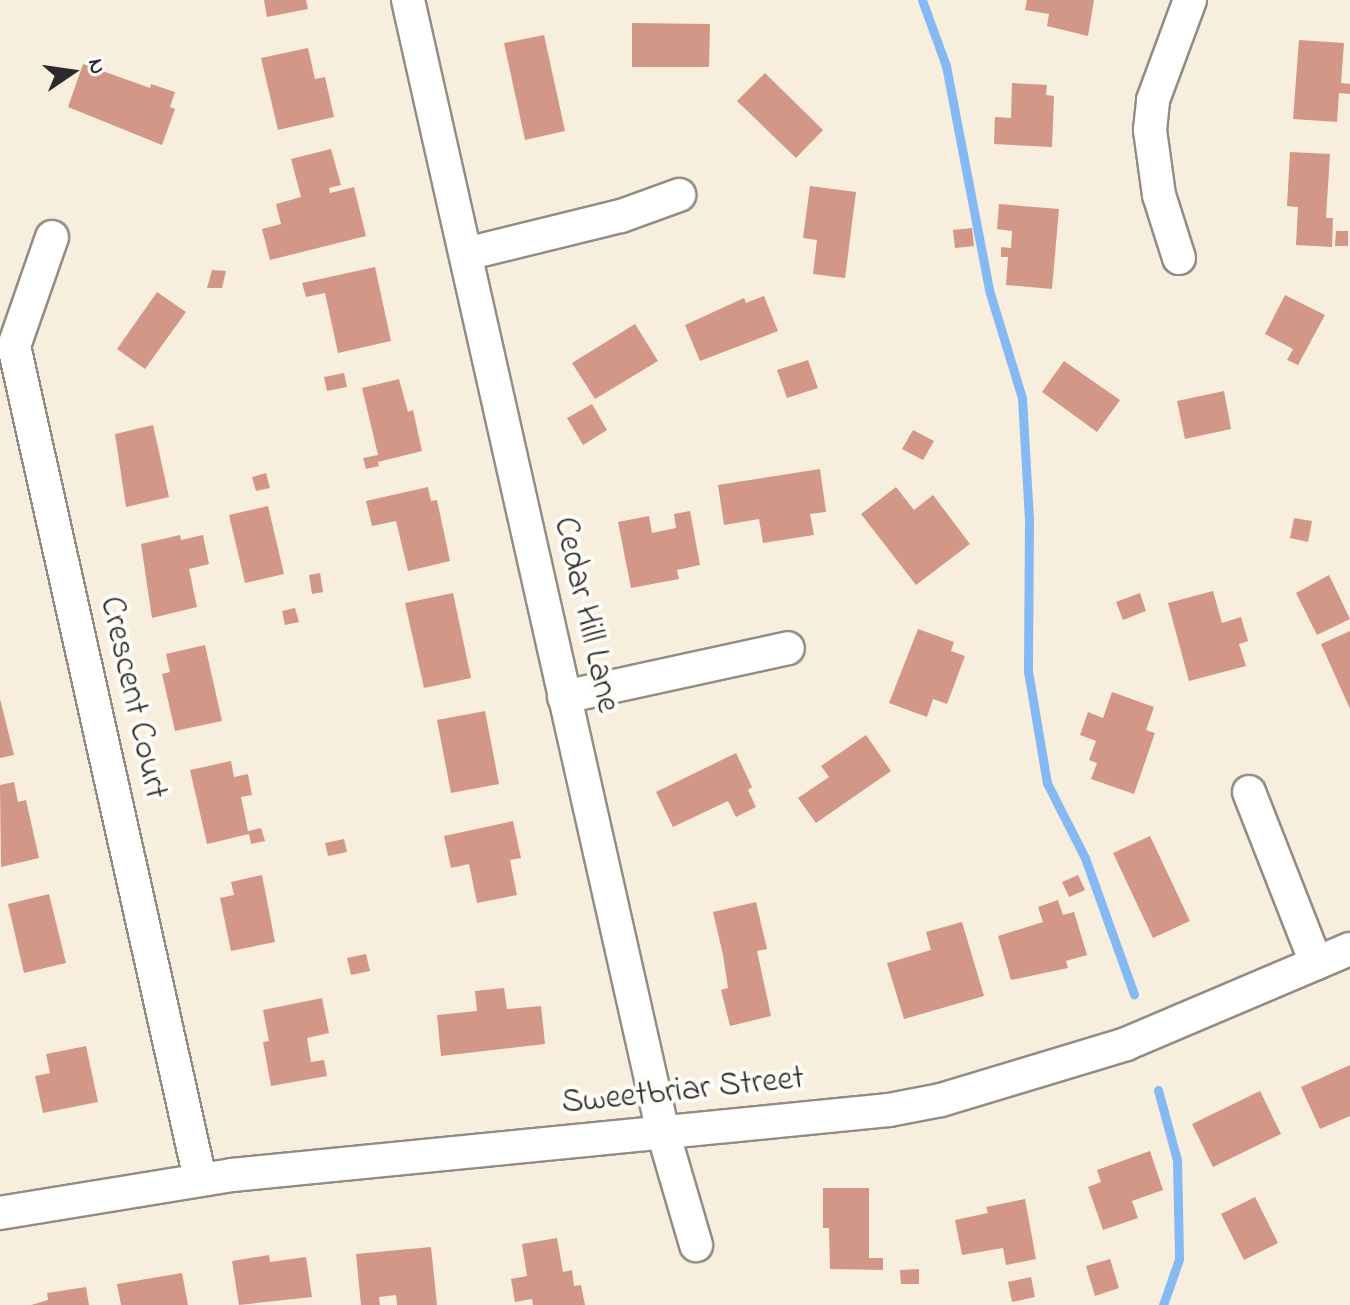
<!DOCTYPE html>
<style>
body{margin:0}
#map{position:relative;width:1350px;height:1305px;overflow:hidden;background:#f8eede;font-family:"Indie Flower",sans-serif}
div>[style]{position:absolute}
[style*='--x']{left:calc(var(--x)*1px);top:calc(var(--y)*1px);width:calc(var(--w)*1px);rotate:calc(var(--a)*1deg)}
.stream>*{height:9px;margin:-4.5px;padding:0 4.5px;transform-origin:4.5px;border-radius:4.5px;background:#85b9f3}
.building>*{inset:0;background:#d39788}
.roads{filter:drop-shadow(2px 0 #928c84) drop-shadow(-2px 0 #928c84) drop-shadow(0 2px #928c84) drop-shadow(0 -2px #928c84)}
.minor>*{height:32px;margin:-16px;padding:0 16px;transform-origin:16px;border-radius:16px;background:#fff}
span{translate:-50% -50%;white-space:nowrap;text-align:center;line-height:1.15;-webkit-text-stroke:8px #fdfcf7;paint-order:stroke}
.street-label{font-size:34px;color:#2b2b2b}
.north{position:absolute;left:32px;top:32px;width:80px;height:80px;-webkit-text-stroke:6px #fdfcf7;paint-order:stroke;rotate:77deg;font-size:22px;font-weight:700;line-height:32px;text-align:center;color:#2b2b2b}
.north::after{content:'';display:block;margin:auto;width:28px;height:36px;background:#2b2b2b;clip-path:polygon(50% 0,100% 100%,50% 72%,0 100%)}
</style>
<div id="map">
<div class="stream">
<div style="--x:922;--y:0;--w:70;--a:70"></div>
<div style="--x:946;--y:66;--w:228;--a:79.1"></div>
<div style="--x:989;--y:290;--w:113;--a:73"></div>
<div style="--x:1022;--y:398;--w:123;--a:86.7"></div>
<div style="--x:1029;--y:521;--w:150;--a:90.4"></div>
<div style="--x:1028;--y:671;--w:114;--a:80.4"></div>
<div style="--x:1047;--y:783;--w:84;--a:63.1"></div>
<div style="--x:1085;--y:858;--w:145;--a:70.2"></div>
<div style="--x:1158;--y:1090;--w:73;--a:74.8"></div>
<div style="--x:1177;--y:1160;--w:99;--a:88.8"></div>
<div style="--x:1179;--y:1259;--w:49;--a:109.2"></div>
</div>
<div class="building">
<div style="clip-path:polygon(264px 0,306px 0,308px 9px,267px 17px)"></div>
<div style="clip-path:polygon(1027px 0,1094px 0,1088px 36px,1047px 26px,1049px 14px,1025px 10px)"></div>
<div style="clip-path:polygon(632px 23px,710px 24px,709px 67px,632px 67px)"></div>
<div style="clip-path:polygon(544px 35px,565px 131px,525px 140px,504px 43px)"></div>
<div style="clip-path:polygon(1299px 40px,1344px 43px,1341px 83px,1350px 84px,1350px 94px,1339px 93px,1337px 122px,1293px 119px)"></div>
<div style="clip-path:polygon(308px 48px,315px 79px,325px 77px,334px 117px,278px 130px,261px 58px)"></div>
<div style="clip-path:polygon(83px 64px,150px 88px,151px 84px,175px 92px,170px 107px,175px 109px,162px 145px,68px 107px)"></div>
<div style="clip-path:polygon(765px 73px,823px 130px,796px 158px,737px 101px)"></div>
<div style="clip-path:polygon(1012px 83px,1047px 85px,1046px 95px,1054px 96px,1052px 147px,994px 144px,995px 117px,1011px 118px)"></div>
<div style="clip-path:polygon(331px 149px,341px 185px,329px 188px,330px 193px,354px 187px,366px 236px,270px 260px,262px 229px,281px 224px,276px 204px,301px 197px,291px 159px)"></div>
<div style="clip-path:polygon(1290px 152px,1330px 154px,1326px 218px,1333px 218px,1332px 247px,1296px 245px,1298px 207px,1287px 206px)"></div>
<div style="clip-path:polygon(810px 186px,856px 192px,845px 278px,813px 274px,817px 240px,803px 238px)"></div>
<div style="clip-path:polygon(999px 204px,1059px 209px,1052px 289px,1006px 285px,1008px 257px,1001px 257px,1001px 247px,1011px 248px,1012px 231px,997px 229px)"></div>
<div style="clip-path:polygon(972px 228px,974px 246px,955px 248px,953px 230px)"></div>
<div style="clip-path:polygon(1336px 231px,1348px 231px,1348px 246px,1335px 246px)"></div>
<div style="clip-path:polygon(375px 267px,391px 341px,338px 353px,325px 293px,306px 297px,302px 283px)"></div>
<div style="clip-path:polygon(212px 270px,226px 271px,222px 288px,207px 288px)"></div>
<div style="clip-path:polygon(157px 292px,186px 312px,145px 369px,117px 349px)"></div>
<div style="clip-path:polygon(1285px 295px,1325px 315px,1298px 365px,1287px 360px,1293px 349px,1265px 334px)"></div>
<div style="clip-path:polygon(764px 296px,778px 331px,700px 361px,685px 325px,744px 298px,746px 303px)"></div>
<div style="clip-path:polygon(635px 324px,658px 361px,595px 399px,572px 363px)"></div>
<div style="clip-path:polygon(808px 360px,818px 388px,787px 398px,777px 370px)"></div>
<div style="clip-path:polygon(1064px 361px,1120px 400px,1097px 432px,1042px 392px)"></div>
<div style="clip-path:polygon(344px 373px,347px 387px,327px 391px,324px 377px)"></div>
<div style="clip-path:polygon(399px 379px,408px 412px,413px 410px,422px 451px,378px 462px,379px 466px,366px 469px,363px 458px,378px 455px,362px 388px)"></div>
<div style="clip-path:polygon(1224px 391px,1231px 429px,1185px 439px,1177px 401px)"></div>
<div style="clip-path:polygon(592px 404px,607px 430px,583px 445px,567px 418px)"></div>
<div style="clip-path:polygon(153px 425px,169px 497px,126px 507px,115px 434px)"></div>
<div style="clip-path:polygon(913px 430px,934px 441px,923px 460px,902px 449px)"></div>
<div style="clip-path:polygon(820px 469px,826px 512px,810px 514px,814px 535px,763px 543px,759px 519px,724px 525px,718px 485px)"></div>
<div style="clip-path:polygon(266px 473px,270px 488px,256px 491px,252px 477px)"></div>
<div style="clip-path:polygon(428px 487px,431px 501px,437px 500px,450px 561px,408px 571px,396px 521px,372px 526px,366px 501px)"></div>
<div style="clip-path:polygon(896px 487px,914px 510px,933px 495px,970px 544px,916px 585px,861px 514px)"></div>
<div style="clip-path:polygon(268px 506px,284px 574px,245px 583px,229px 515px)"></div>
<div style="clip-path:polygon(690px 511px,700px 565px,677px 570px,679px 579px,631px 588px,618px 522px,649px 516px,652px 533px,676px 528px,674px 514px)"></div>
<div style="clip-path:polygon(1294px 518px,1312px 521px,1308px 542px,1290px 538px)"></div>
<div style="clip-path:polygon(180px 535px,181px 540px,203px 535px,209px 564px,189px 569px,197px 607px,152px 618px,141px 544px)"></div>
<div style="clip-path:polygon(320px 573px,323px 592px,312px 594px,309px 575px)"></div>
<div style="clip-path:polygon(1329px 575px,1350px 619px,1317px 635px,1296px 593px)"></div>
<div style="clip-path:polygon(1213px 591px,1222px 623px,1241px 617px,1248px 641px,1239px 644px,1246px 666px,1189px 681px,1168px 603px)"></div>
<div style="clip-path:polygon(453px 593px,471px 678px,424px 688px,405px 603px)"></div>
<div style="clip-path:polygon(1140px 593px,1146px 611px,1123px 620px,1116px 602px)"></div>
<div style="clip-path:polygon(295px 608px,299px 622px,285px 625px,282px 611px)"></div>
<div style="clip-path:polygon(918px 629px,954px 642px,951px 651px,965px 656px,947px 704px,933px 699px,927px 717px,889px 703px)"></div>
<div style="clip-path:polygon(1350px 631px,1350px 709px,1321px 644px)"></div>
<div style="clip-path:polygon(205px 645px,222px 721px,175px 731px,162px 674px,170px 672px,166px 654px)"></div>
<div style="clip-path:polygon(1112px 692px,1154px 707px,1146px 730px,1155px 733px,1134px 794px,1091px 779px,1097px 763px,1089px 760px,1096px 741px,1080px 735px,1088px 712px,1103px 718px)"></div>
<div style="clip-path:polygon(0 699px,14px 755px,0 758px)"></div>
<div style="clip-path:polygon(485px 711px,499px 784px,451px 793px,437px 720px)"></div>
<div style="clip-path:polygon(866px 735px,891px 771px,816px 823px,798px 798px,829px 777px,821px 766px)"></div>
<div style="clip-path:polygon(736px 753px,752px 787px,748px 790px,756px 807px,736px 817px,728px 801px,673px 827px,656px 792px)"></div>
<div style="clip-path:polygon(231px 761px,234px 777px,248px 774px,252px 795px,241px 797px,248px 831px,261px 828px,265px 841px,251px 844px,249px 834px,207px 844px,190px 770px)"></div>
<div style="clip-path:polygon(14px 782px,18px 802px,26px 800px,39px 858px,1px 867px,0 785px)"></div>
<div style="clip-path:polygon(513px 821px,521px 858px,510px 860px,517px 895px,477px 903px,469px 864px,451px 868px,444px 836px)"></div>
<div style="clip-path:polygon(1150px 836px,1190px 921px,1153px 938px,1113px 853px)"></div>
<div style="clip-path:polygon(344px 839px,347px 852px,328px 856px,325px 843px)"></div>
<div style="clip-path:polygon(262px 875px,275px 942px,231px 951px,220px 898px,234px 895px,231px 882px)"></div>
<div style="clip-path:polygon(1078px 875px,1085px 890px,1069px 897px,1062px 882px)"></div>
<div style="clip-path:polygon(49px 894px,66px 963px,24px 973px,8px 904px)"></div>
<div style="clip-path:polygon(1058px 900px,1063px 915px,1074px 912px,1087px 955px,1066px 961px,1068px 968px,1011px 980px,998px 936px,1043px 922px,1038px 907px)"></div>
<div style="clip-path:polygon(756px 902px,767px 949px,757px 951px,771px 1016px,730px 1026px,721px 990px,728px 988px,723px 955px,713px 912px)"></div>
<div style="clip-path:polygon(962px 922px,984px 996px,904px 1019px,887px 963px,931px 950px,926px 932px)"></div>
<div style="clip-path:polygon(366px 954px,370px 971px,351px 975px,347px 958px)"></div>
<div style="clip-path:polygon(504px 988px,507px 1009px,541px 1006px,545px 1044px,441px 1056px,437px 1015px,477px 1011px,475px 991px)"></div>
<div style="clip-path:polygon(322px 998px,329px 1033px,307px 1038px,311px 1062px,324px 1060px,327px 1076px,271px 1086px,263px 1042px,269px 1041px,263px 1010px)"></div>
<div style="clip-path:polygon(86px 1046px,98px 1102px,43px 1113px,35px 1076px,50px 1073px,46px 1054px)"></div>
<div style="clip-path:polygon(1350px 1065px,1350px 1116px,1320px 1129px,1301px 1087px)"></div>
<div style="clip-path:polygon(1260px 1091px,1281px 1134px,1213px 1167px,1192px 1124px)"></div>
<div style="clip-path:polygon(1150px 1151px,1163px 1190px,1132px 1201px,1138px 1218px,1103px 1230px,1088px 1187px,1101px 1182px,1097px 1170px)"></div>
<div style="clip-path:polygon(823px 1188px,869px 1188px,869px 1258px,883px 1258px,883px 1270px,830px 1269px,829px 1228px,823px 1228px)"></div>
<div style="clip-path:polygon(1255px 1197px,1278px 1243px,1244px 1260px,1221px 1214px)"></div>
<div style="clip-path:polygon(1025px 1199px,1036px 1259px,1006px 1265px,1003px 1248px,962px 1255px,955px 1220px,988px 1213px,986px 1207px)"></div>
<div style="clip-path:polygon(557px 1238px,563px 1272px,572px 1270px,574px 1286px,581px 1285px,585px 1305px,533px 1305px,532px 1299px,515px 1302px,511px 1279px,527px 1276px,522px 1244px)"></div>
<div style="clip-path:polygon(431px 1247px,437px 1305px,397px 1305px,396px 1295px,379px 1297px,380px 1305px,361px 1305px,356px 1254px)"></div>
<div style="clip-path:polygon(269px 1255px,270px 1262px,306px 1257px,312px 1297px,239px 1305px,232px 1261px)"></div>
<div style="clip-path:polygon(1110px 1259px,1119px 1288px,1095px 1296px,1086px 1266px)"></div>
<div style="clip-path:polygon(919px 1269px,919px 1284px,901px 1284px,900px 1270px)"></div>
<div style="clip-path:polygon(182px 1273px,188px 1305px,121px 1305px,117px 1284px)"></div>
<div style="clip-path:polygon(1031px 1277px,1035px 1297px,1012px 1302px,1008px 1282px)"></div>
<div style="clip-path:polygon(86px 1287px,89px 1305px,31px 1305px,48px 1300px,47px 1293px)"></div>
</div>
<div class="roads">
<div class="minor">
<div style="--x:408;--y:0;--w:1160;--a:77.31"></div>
<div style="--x:663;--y:1132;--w:118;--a:73.7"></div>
<div style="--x:52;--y:237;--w:115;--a:109.2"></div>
<div style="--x:14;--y:346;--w:854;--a:77.41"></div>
<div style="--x:466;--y:254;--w:160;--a:-13.8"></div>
<div style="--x:621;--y:216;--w:62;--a:-19.9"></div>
<div style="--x:1179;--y:258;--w:66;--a:-107.6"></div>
<div style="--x:1159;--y:195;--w:66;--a:-97.9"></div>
<div style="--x:1150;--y:130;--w:30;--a:-84"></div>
<div style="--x:1153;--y:100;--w:107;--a:-69.7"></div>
<div style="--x:564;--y:697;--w:229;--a:-12.3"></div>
<div style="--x:1249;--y:792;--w:184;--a:68.6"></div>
<div style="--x:0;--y:1213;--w:235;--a:-9.3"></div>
<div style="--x:232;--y:1175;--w:660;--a:-5.65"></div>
<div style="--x:889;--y:1110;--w:53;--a:-10.9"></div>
<div style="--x:941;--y:1100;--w:193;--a:-16.8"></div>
<div style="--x:1126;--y:1044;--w:243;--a:-23"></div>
</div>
</div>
<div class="street-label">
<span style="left:585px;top:615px;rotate:77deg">Cedar Hill Lane</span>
<span style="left:132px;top:698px;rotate:77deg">Crescent Court</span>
<span style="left:683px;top:1092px;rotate:-6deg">Sweetbriar Street</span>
</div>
<div class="north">N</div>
</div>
